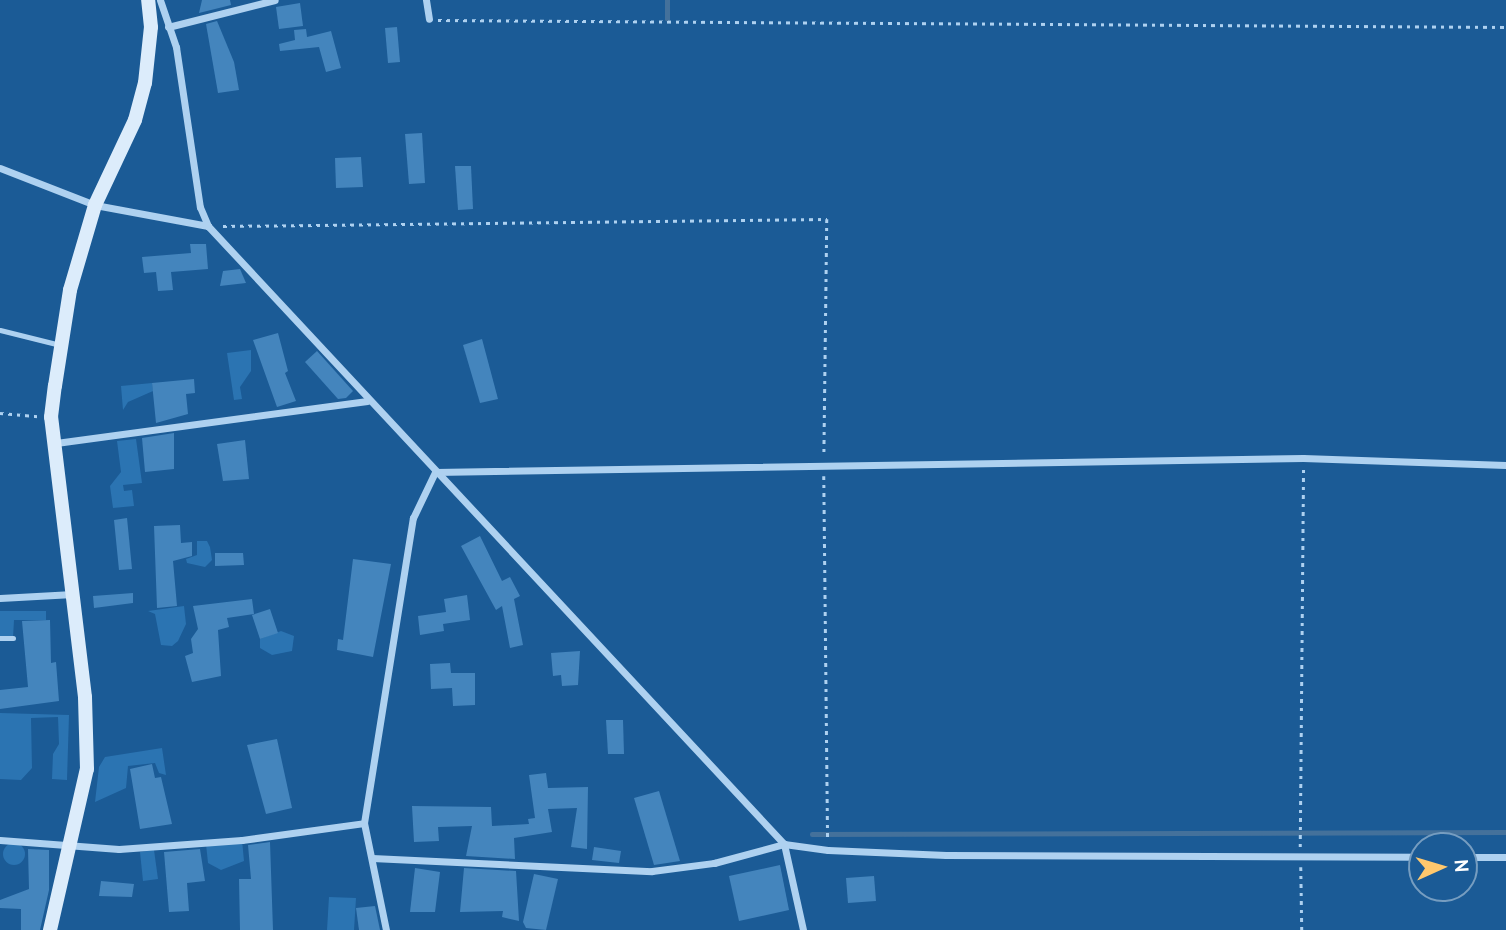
<!DOCTYPE html>
<style>
body{margin:0}
#map{position:relative;width:1506px;height:930px;overflow:hidden;background:#1b5b96;font-family:"PT Sans",sans-serif}
div>[style]{position:absolute}
[style*='--x']{left:calc(var(--x)*1px);top:calc(var(--y)*1px);width:calc(var(--w)*1px);rotate:calc(var(--a)*1deg)}
.green>*{inset:0;background:#2b74b2}
.round{border-radius:50%}
.stream>*{height:4.5px;margin:-2.25px;padding:0 2.25px;transform-origin:2.25px;border-radius:2.25px;background:#44719b}
.building>*{inset:0;background:#4485bd}
.path>*{height:2.5px;margin-top:-1.25px;transform-origin:0;background:repeating-linear-gradient(90deg,#aed1f0 0 3.5px,transparent 0 8.5px)}
.lane>*{height:5px;margin:-2.5px;padding:0 2.5px;transform-origin:2.5px;border-radius:2.5px;background:#aed1f0}
.street>*{height:7px;margin:-3.5px;padding:0 3.5px;transform-origin:3.5px;border-radius:3.5px;background:#aed1f0}
.secondary>*{height:14px;margin:-7px;padding:0 7px;transform-origin:7px;border-radius:7px;background:#dcecfb}
span{translate:-50% -50%;white-space:nowrap;text-align:center;line-height:1.15;-webkit-text-stroke:6px #1b5b96;paint-order:stroke}
.north{position:absolute;left:1408px;top:832px;width:70px;height:70px;box-sizing:border-box;background:#1b5b96;border:2px solid #769dc0;border-radius:50%;rotate:86deg;font-size:19px;font-weight:700;line-height:28px;text-align:center;color:#fff}
.north::after{content:'';display:block;margin:auto;width:24px;height:32px;background:#ffc86d;clip-path:polygon(50% 0,100% 100%,50% 72%,0 100%)}
</style>
<div id="map">
<div class="green">
<div style="clip-path:polygon(251px 350px,251px 371px,240px 387px,242px 399px,234px 400px,227px 353px)"></div>
<div style="clip-path:polygon(152px 383px,153px 391px,128px 402px,123px 410px,121px 386px)"></div>
<div style="clip-path:polygon(136px 439px,142px 483px,123px 485px,124px 491px,132px 490px,134px 506px,113px 508px,110px 486px,121px 472px,117px 441px)"></div>
<div style="clip-path:polygon(197px 541px,207px 541px,210px 547px,212px 560px,205px 567px,187px 563px,186px 559px,197px 555px)"></div>
<div style="clip-path:polygon(184px 606px,186px 624px,178px 641px,172px 646px,161px 645px,155px 614px,148px 611px)"></div>
<div style="clip-path:polygon(0 611px,46px 611px,46px 620px,14px 620px,13px 638px,0 638px)"></div>
<div style="clip-path:polygon(281px 631px,294px 636px,292px 651px,272px 655px,260px 648px,260px 639px)"></div>
<div style="clip-path:polygon(0 713px,69px 715px,67px 780px,52px 779px,53px 754px,59px 744px,58px 717px,31px 718px,32px 768px,21px 780px,0 779px)"></div>
<div style="clip-path:polygon(162px 748px,166px 775px,159px 773px,155px 763px,128px 766px,126px 788px,95px 802px,99px 767px,105px 757px)"></div>
<div style="clip-path:polygon(242px 840px,244px 861px,221px 870px,208px 863px,206px 844px)"></div>
<div class="round" style="left:3px;top:843px;width:22px;height:22px"></div>
<div style="clip-path:polygon(154px 850px,158px 879px,143px 881px,140px 852px)"></div>
<div style="clip-path:polygon(329px 897px,356px 898px,354px 930px,327px 930px)"></div>
</div>
<div class="stream">
<div style="--x:667;--y:19;--w:19;--a:-90"></div>
<div style="--x:812;--y:834;--w:694;--a:-0.17"></div>
</div>
<div class="building">
<div style="clip-path:polygon(202px 0,230px 0,231px 5px,199px 13px)"></div>
<div style="clip-path:polygon(300px 3px,303px 26px,279px 29px,276px 7px)"></div>
<div style="clip-path:polygon(217px 21px,234px 62px,239px 90px,218px 93px,206px 24px)"></div>
<div style="clip-path:polygon(397px 27px,400px 62px,388px 63px,385px 28px)"></div>
<div style="clip-path:polygon(306px 29px,307px 37px,331px 31px,341px 68px,326px 72px,319px 47px,280px 51px,279px 44px,295px 40px,294px 30px)"></div>
<div style="clip-path:polygon(422px 133px,425px 183px,409px 184px,405px 134px)"></div>
<div style="clip-path:polygon(361px 157px,363px 187px,336px 188px,335px 158px)"></div>
<div style="clip-path:polygon(455px 166px,471px 166px,473px 209px,458px 210px)"></div>
<div style="clip-path:polygon(190px 244px,206px 244px,208px 269px,171px 272px,173px 290px,158px 291px,156px 272px,144px 273px,142px 257px,191px 253px)"></div>
<div style="clip-path:polygon(240px 269px,246px 283px,220px 286px,223px 271px)"></div>
<div style="clip-path:polygon(278px 333px,288px 371px,285px 373px,296px 401px,277px 407px,253px 340px)"></div>
<div style="clip-path:polygon(482px 339px,498px 399px,480px 403px,463px 345px)"></div>
<div style="clip-path:polygon(317px 351px,353px 391px,346px 398px,338px 399px,305px 362px)"></div>
<div style="clip-path:polygon(194px 379px,195px 393px,186px 394px,188px 414px,156px 423px,152px 383px)"></div>
<div style="clip-path:polygon(174px 433px,174px 469px,145px 472px,142px 438px)"></div>
<div style="clip-path:polygon(245px 440px,249px 479px,223px 481px,217px 444px)"></div>
<div style="clip-path:polygon(127px 518px,132px 569px,119px 570px,114px 520px)"></div>
<div style="clip-path:polygon(180px 525px,181px 543px,192px 542px,192px 556px,173px 561px,177px 606px,157px 608px,154px 526px)"></div>
<div style="clip-path:polygon(480px 536px,502px 581px,510px 577px,520px 596px,514px 599px,523px 645px,510px 648px,502px 606px,496px 610px,461px 546px)"></div>
<div style="clip-path:polygon(215px 553px,243px 553px,244px 565px,215px 566px)"></div>
<div style="clip-path:polygon(353px 559px,391px 564px,373px 657px,337px 650px,338px 639px,343px 640px)"></div>
<div style="clip-path:polygon(133px 593px,133px 603px,94px 608px,93px 596px)"></div>
<div style="clip-path:polygon(467px 595px,470px 620px,443px 624px,444px 631px,420px 635px,418px 616px,446px 612px,444px 599px)"></div>
<div style="clip-path:polygon(252px 599px,254px 614px,227px 618px,229px 627px,218px 630px,221px 676px,192px 682px,185px 656px,193px 653px,191px 639px,198px 629px,193px 606px)"></div>
<div style="clip-path:polygon(270px 609px,278px 633px,260px 639px,252px 615px)"></div>
<div style="clip-path:polygon(50px 620px,51px 663px,56px 662px,59px 701px,0 709px,0 690px,28px 687px,22px 621px)"></div>
<div style="clip-path:polygon(580px 651px,578px 685px,562px 686px,561px 675px,553px 676px,551px 653px)"></div>
<div style="clip-path:polygon(450px 663px,451px 673px,475px 673px,475px 705px,453px 706px,452px 688px,431px 689px,430px 664px)"></div>
<div style="clip-path:polygon(606px 720px,623px 720px,624px 754px,608px 754px)"></div>
<div style="clip-path:polygon(277px 739px,292px 808px,266px 814px,247px 745px)"></div>
<div style="clip-path:polygon(152px 764px,155px 778px,161px 777px,172px 824px,140px 829px,130px 769px)"></div>
<div style="clip-path:polygon(546px 773px,548px 788px,588px 787px,587px 849px,571px 847px,577px 808px,548px 809px,552px 832px,514px 838px,515px 859px,466px 856px,472px 826px,438px 827px,439px 841px,414px 842px,412px 806px,491px 807px,492px 826px,529px 824px,528px 819px,535px 818px,529px 775px)"></div>
<div style="clip-path:polygon(659px 791px,680px 861px,654px 865px,634px 798px)"></div>
<div style="clip-path:polygon(270px 842px,273px 930px,240px 930px,239px 879px,251px 879px,248px 845px)"></div>
<div style="clip-path:polygon(594px 847px,621px 851px,619px 863px,592px 860px)"></div>
<div style="clip-path:polygon(28px 849px,49px 850px,49px 890px,40px 930px,21px 930px,21px 909px,0 908px,0 900px,29px 889px)"></div>
<div style="clip-path:polygon(200px 849px,205px 881px,187px 883px,189px 911px,169px 912px,164px 852px)"></div>
<div style="clip-path:polygon(780px 865px,789px 910px,739px 921px,729px 876px)"></div>
<div style="clip-path:polygon(415px 868px,440px 872px,435px 912px,410px 912px)"></div>
<div style="clip-path:polygon(464px 868px,516px 871px,519px 921px,502px 917px,503px 911px,460px 912px)"></div>
<div style="clip-path:polygon(534px 874px,558px 879px,546px 930px,526px 928px,523px 922px)"></div>
<div style="clip-path:polygon(874px 876px,876px 901px,848px 903px,846px 878px)"></div>
<div style="clip-path:polygon(101px 881px,134px 884px,132px 897px,99px 896px)"></div>
<div style="clip-path:polygon(375px 906px,380px 930px,359px 930px,356px 908px)"></div>
</div>
<div class="path">
<div style="--x:438;--y:20;--w:1068;--a:0.38"></div>
<div style="--x:223;--y:226;--w:604;--a:-0.66"></div>
<div style="--x:827;--y:219;--w:236;--a:90.7"></div>
<div style="--x:0;--y:413;--w:38;--a:5"></div>
<div style="--x:824;--y:476;--w:364;--a:89.4"></div>
<div style="--x:1300;--y:847;--w:379;--a:-89.5"></div>
<div style="--x:1301;--y:867;--w:63;--a:89.1"></div>
</div>
<div class="lane">
<div style="--x:0;--y:330;--w:62;--a:14"></div>
<div style="--x:0;--y:638;--w:13;--a:0"></div>
</div>
<div class="street">
<div style="--x:160;--y:0;--w:50;--a:71.2"></div>
<div style="--x:176;--y:47;--w:162;--a:81.5"></div>
<div style="--x:200;--y:207;--w:21;--a:67"></div>
<div style="--x:208;--y:226;--w:845;--a:47.01"></div>
<div style="--x:784;--y:844;--w:88;--a:77.5"></div>
<div style="--x:426;--y:0;--w:19;--a:81"></div>
<div style="--x:168;--y:27;--w:110;--a:-14.2"></div>
<div style="--x:0;--y:168;--w:102;--a:21.3"></div>
<div style="--x:95;--y:205;--w:115;--a:10.5"></div>
<div style="--x:56;--y:443;--w:314;--a:-7.7"></div>
<div style="--x:435;--y:472;--w:868;--a:-0.92"></div>
<div style="--x:1303;--y:458;--w:203;--a:2"></div>
<div style="--x:0;--y:598;--w:73;--a:-3.1"></div>
<div style="--x:0;--y:840;--w:119;--a:4.3"></div>
<div style="--x:119;--y:849;--w:123;--a:-4.2"></div>
<div style="--x:242;--y:840;--w:123;--a:-7.9"></div>
<div style="--x:1464;--y:857;--w:42;--a:0"></div>
<div style="--x:372;--y:858;--w:280;--a:2.7"></div>
<div style="--x:652;--y:871;--w:63;--a:-7.4"></div>
<div style="--x:714;--y:863;--w:73;--a:-15.2"></div>
<div style="--x:784;--y:844;--w:44;--a:7.8"></div>
<div style="--x:828;--y:850;--w:118;--a:2.4"></div>
<div style="--x:946;--y:855;--w:476;--a:0.2"></div>
<div style="--x:386;--y:930;--w:109;--a:-101.6"></div>
<div style="--x:364;--y:823;--w:309;--a:-80.9"></div>
<div style="--x:413;--y:518;--w:51;--a:-64.4"></div>
</div>
<div class="secondary">
<div style="--x:50;--y:930;--w:165;--a:-77.1"></div>
<div style="--x:87;--y:769;--w:72;--a:-91.6"></div>
<div style="--x:85;--y:697;--w:282;--a:-96.9"></div>
<div style="--x:51;--y:417;--w:31;--a:-83"></div>
<div style="--x:55;--y:386;--w:97;--a:-81.1"></div>
<div style="--x:70;--y:290;--w:89;--a:-73.6"></div>
<div style="--x:95;--y:205;--w:94;--a:-64.8"></div>
<div style="--x:135;--y:120;--w:38;--a:-75"></div>
<div style="--x:145;--y:83;--w:56;--a:-83.9"></div>
<div style="--x:151;--y:27;--w:27;--a:-96"></div>
</div>
<div class="north">N</div>
</div>
